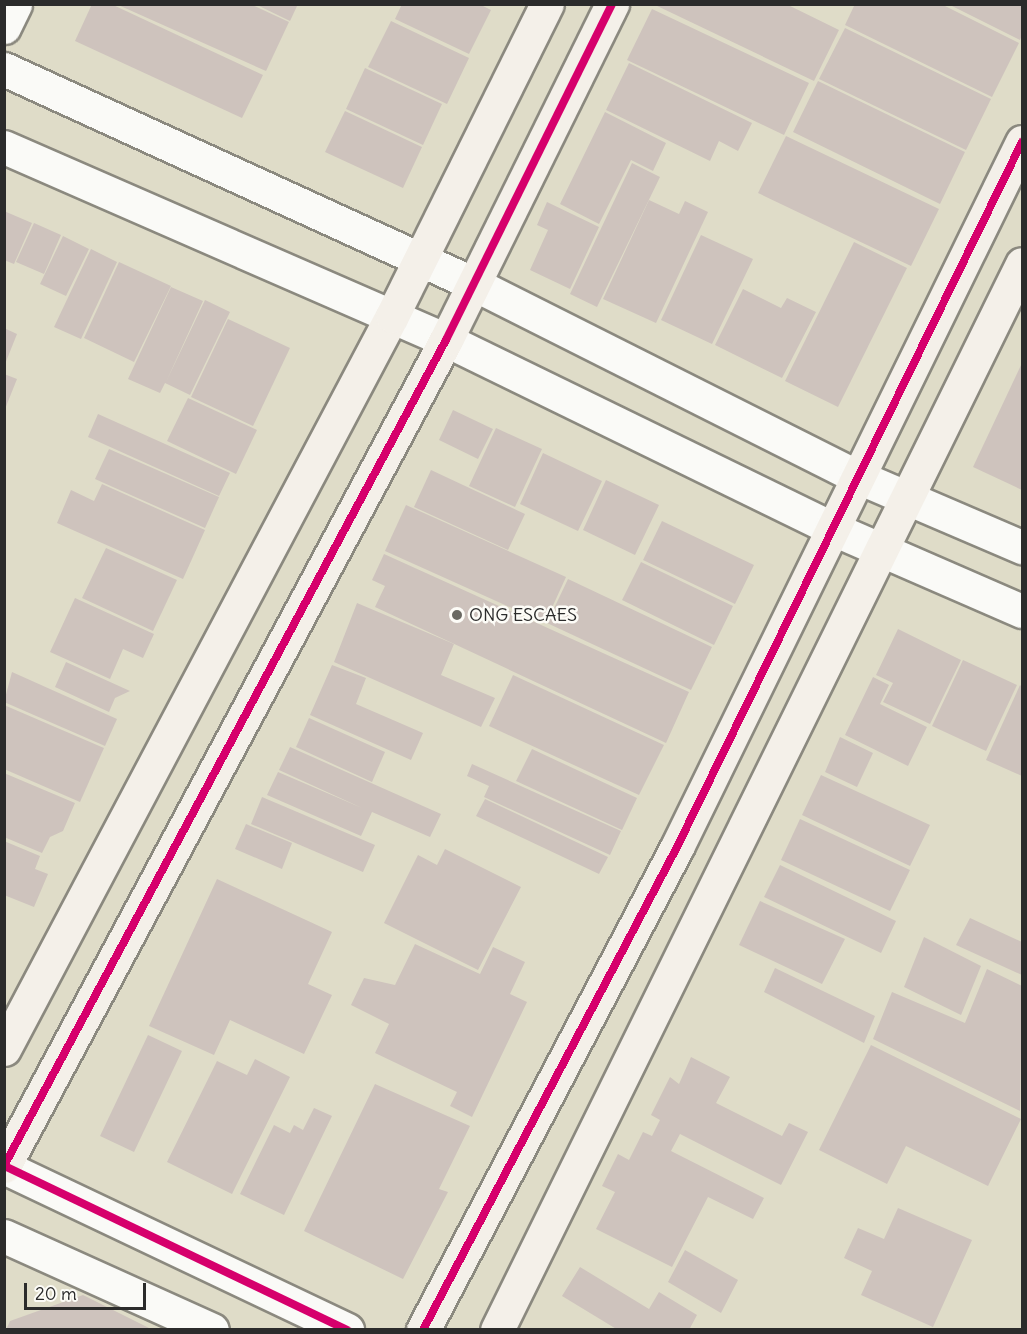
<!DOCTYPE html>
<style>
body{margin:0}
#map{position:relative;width:1027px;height:1334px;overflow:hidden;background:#dfdcc8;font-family:Delius,sans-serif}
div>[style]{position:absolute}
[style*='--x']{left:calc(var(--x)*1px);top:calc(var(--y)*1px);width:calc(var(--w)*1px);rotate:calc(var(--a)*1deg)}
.building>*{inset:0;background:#cec3bd}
.roads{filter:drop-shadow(2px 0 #8b897f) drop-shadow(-2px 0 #8b897f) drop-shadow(0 2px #8b897f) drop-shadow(0 -2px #8b897f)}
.street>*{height:33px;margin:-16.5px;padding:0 16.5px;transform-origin:16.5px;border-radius:16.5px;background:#fafaf7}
.secondary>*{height:33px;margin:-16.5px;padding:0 16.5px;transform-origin:16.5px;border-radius:16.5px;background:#f4f0e9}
.cycleway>*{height:8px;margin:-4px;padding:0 4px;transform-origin:4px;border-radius:4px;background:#d6006c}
.dots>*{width:16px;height:16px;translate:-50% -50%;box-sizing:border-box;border:3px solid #fdfcf7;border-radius:50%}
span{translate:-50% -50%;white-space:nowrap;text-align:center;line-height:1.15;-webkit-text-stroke:5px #fdfcf7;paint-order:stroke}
.poi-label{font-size:18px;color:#2b2b2b}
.left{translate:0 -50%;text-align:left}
.frame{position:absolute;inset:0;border:6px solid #2b2b2b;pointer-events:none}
.scale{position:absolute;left:24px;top:1283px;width:122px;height:27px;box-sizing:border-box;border:3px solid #2b2b2b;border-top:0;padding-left:8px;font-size:18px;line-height:21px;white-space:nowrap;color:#2b2b2b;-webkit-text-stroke:4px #fdfcf7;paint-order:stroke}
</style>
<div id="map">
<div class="building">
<div style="clip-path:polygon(92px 4px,111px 4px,263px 75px,242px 118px,75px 41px)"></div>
<div style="clip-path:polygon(116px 4px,250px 4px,289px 22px,266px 71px)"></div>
<div style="clip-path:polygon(255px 4px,298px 4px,290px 21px)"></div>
<div style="clip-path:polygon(402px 4px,479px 4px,491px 10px,469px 54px,395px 19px)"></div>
<div style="clip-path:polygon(653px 4px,786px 4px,839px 30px,814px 81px)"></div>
<div style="clip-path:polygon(855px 4px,941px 4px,1019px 43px,992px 97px,845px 25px)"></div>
<div style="clip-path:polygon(948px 4px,1022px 4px,1022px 35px,1020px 40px)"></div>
<div style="clip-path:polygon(652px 9px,809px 83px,784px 135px,627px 60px)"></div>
<div style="clip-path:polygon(391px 21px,469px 58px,447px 104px,368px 67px)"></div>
<div style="clip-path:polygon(845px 28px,991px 99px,966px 150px,819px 79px)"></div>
<div style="clip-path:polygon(629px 63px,752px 123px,738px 151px,719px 141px,710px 161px,606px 110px)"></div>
<div style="clip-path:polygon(365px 68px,442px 104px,423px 145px,346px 109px)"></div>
<div style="clip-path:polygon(818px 81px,965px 152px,940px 204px,793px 132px)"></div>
<div style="clip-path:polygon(345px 111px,422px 147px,403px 188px,325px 152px)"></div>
<div style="clip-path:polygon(605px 112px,666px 143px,653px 171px,631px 160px,599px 224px,560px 204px)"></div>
<div style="clip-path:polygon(786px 136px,939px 209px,911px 266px,758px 193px)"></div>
<div style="clip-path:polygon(632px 163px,660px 177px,597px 307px,570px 294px)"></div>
<div style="clip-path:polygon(649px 200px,679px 214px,685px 201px,708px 212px,656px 323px,603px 299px)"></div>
<div style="clip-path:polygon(547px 202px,599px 227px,570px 289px,530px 270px,548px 230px,537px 225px)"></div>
<div style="clip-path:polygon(4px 211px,32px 223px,14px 264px,4px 260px)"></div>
<div style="clip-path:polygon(34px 223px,61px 235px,44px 274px,16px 262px)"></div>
<div style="clip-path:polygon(701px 235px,753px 259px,712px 344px,661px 320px)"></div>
<div style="clip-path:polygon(63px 236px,89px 249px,66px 296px,40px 284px)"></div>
<div style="clip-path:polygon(854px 242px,907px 268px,838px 407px,785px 381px)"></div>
<div style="clip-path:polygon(91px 249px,117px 262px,81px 339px,54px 327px)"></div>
<div style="clip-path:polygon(119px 262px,171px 286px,134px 362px,84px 338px)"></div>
<div style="clip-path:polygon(171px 287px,203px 301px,166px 382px,205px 300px,230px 312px,190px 395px,165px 383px,160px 393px,128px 379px)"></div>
<div style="clip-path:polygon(743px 289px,781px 308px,787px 298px,816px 312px,782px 378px,715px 345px)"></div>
<div style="clip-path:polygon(228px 319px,290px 348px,253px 426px,191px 397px)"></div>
<div style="clip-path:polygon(4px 328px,17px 334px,5px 364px,4px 364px)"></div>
<div style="clip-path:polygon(1022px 363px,1022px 490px,973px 467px)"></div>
<div style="clip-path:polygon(4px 374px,17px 379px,5px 409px,4px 409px)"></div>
<div style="clip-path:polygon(188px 398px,257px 430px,236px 474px,167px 441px)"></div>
<div style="clip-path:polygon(453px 410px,493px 429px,478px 459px,439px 440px)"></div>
<div style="clip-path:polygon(98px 414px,230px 473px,219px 496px,88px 437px)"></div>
<div style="clip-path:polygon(496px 428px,542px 449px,515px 507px,469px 486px)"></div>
<div style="clip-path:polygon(109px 449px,219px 497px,205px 528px,95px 479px)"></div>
<div style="clip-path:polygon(543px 453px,602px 481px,578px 531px,520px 504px)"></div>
<div style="clip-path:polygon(431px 470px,525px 514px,508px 550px,414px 507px)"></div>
<div style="clip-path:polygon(606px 480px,659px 505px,635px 555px,583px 530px)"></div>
<div style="clip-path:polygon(102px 484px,205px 530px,183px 579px,57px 523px,71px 490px,94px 501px)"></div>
<div style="clip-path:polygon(406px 505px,566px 577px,545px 623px,385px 551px)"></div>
<div style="clip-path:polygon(662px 521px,754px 565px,735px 604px,643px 560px)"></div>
<div style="clip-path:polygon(106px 548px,177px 580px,153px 631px,82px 598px)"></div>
<div style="clip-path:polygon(384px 554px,689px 692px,666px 743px,375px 607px,385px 586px,372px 580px)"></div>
<div style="clip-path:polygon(641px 562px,733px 606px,714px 645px,622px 600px)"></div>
<div style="clip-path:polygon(568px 579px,712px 647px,691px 690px,547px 623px)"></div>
<div style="clip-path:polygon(75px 598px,154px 634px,143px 658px,123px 649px,110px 679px,50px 652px)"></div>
<div style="clip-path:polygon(357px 603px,454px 644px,441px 675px,495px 698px,481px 727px,334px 662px)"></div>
<div style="clip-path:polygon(898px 629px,961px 660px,930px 724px,883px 702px,893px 683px,876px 675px)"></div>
<div style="clip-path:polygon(963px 660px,1017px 685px,986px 751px,932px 726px)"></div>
<div style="clip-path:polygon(66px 662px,130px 691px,115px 698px,109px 712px,55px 687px)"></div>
<div style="clip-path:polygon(332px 665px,366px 678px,356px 704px,423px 733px,411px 760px,310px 715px)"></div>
<div style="clip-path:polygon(12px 672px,117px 719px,105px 746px,4px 702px)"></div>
<div style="clip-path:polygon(513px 675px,664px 745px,639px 795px,489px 726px)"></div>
<div style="clip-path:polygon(873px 677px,889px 685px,880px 704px,927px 727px,908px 766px,845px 735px)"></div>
<div style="clip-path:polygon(1020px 685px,1022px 687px,1022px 776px,986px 760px)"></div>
<div style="clip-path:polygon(4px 705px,104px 748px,80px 802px,4px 769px)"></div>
<div style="clip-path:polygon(309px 718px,385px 752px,372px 782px,296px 747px)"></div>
<div style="clip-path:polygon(840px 737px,873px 753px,857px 787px,825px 772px)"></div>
<div style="clip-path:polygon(290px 747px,441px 814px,430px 837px,372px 812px,361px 836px,267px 795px,278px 772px,362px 808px,279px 770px)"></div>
<div style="clip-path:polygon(532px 749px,637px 798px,622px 830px,516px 781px)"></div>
<div style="clip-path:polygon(472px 764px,621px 831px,610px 855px,484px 797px,489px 786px,467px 776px)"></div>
<div style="clip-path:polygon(4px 773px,75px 803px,63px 831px,50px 837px,42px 853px,4px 837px)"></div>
<div style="clip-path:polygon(821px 775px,930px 825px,910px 866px,802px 815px)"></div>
<div style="clip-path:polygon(262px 797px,375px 845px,363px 872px,251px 824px)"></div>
<div style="clip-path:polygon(485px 799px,608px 857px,599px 874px,476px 816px)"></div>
<div style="clip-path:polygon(800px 819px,910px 870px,890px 911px,781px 860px)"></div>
<div style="clip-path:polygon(246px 824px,292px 843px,282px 869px,235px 849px)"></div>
<div style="clip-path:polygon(4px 841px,40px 856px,35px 869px,48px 874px,34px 907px,4px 895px)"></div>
<div style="clip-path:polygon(445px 849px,521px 887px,478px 970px,384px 923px,418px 855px,437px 865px)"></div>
<div style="clip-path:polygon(780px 865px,896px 921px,881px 953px,764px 897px)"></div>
<div style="clip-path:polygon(217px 879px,332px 932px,308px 984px,332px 995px,304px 1054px,230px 1020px,214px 1055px,149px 1026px)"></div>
<div style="clip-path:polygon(760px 901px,845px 939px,822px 984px,739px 945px)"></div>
<div style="clip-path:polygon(970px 918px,1022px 942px,1022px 975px,956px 945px)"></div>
<div style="clip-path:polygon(924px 937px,981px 966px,961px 1015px,904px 987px)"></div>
<div style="clip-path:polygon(415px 944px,480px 974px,493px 947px,525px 962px,510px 994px,527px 1002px,472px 1117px,450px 1106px,457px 1092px,375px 1053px,389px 1024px,351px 1005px,364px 978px,395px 985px)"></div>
<div style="clip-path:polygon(775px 968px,875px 1016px,864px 1043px,764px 992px)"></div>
<div style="clip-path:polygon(987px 969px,1022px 986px,1020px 1111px,873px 1039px,892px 992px,965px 1023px)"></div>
<div style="clip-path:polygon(148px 1035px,182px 1051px,134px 1152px,100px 1136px)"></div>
<div style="clip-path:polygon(871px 1045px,1021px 1119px,988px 1186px,906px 1146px,887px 1184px,819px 1150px)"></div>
<div style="clip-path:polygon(691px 1057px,730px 1077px,716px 1103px,782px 1136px,789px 1123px,808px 1132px,781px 1185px,680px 1134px,671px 1151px,764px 1198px,753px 1219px,708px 1197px,672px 1267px,596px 1229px,615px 1192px,602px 1186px,618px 1154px,629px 1160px,643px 1132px,652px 1136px,660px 1120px,651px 1115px,670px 1077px,679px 1084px)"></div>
<div style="clip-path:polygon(255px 1059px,290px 1077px,232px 1194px,167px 1162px,217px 1061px,247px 1075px)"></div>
<div style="clip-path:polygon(375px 1084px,470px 1126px,439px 1189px,448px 1192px,403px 1279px,304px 1231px)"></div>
<div style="clip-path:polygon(314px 1108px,332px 1116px,284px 1215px,240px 1194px,274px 1125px,290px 1133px,294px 1125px,303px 1130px)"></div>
<div style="clip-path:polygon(898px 1208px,972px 1240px,933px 1327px,861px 1295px,872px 1271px,844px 1258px,858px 1228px,884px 1239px)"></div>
<div style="clip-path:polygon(685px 1250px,738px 1280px,721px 1313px,668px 1282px)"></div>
<div style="clip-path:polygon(580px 1267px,649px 1309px,659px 1292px,697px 1315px,689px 1330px,618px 1330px,562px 1296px)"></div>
<div style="clip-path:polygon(83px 1295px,153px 1330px,6px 1330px,10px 1321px)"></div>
</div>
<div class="roads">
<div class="street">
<div style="--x:4;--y:27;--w:25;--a:-64"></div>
<div style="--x:4;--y:69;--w:517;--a:24.58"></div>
<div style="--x:474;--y:284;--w:428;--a:26.7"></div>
<div style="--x:856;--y:476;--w:181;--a:23.2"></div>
<div style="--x:4;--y:147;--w:482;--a:23.6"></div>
<div style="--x:446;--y:340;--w:428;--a:26"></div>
<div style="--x:831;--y:528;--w:208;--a:23.5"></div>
<div style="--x:4;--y:1167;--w:380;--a:25.4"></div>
<div style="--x:4;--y:1236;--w:228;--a:24.3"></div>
</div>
<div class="secondary">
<div style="--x:4;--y:1049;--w:829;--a:-62.11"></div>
<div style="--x:392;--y:316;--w:348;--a:-63.6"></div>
<div style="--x:4;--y:1166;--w:937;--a:-61.85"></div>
<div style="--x:446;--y:340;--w:375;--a:-63.7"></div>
<div style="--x:423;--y:1330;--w:546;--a:-62.26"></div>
<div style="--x:677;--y:847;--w:785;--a:-63.92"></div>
<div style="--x:497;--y:1330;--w:1188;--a:-63.78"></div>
</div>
</div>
<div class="cycleway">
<div style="--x:347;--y:1330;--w:380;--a:-154.4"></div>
<div style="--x:4;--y:1166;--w:937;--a:-61.85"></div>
<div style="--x:446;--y:340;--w:375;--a:-63.7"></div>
<div style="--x:423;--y:1330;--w:546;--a:-62.26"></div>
<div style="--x:677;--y:847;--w:785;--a:-63.92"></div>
</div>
<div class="dots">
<div style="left:457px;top:615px;background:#6a6962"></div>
</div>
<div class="poi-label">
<span class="left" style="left:469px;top:615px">ONG ESCAES</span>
</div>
<div class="frame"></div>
<div class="scale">20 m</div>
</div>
